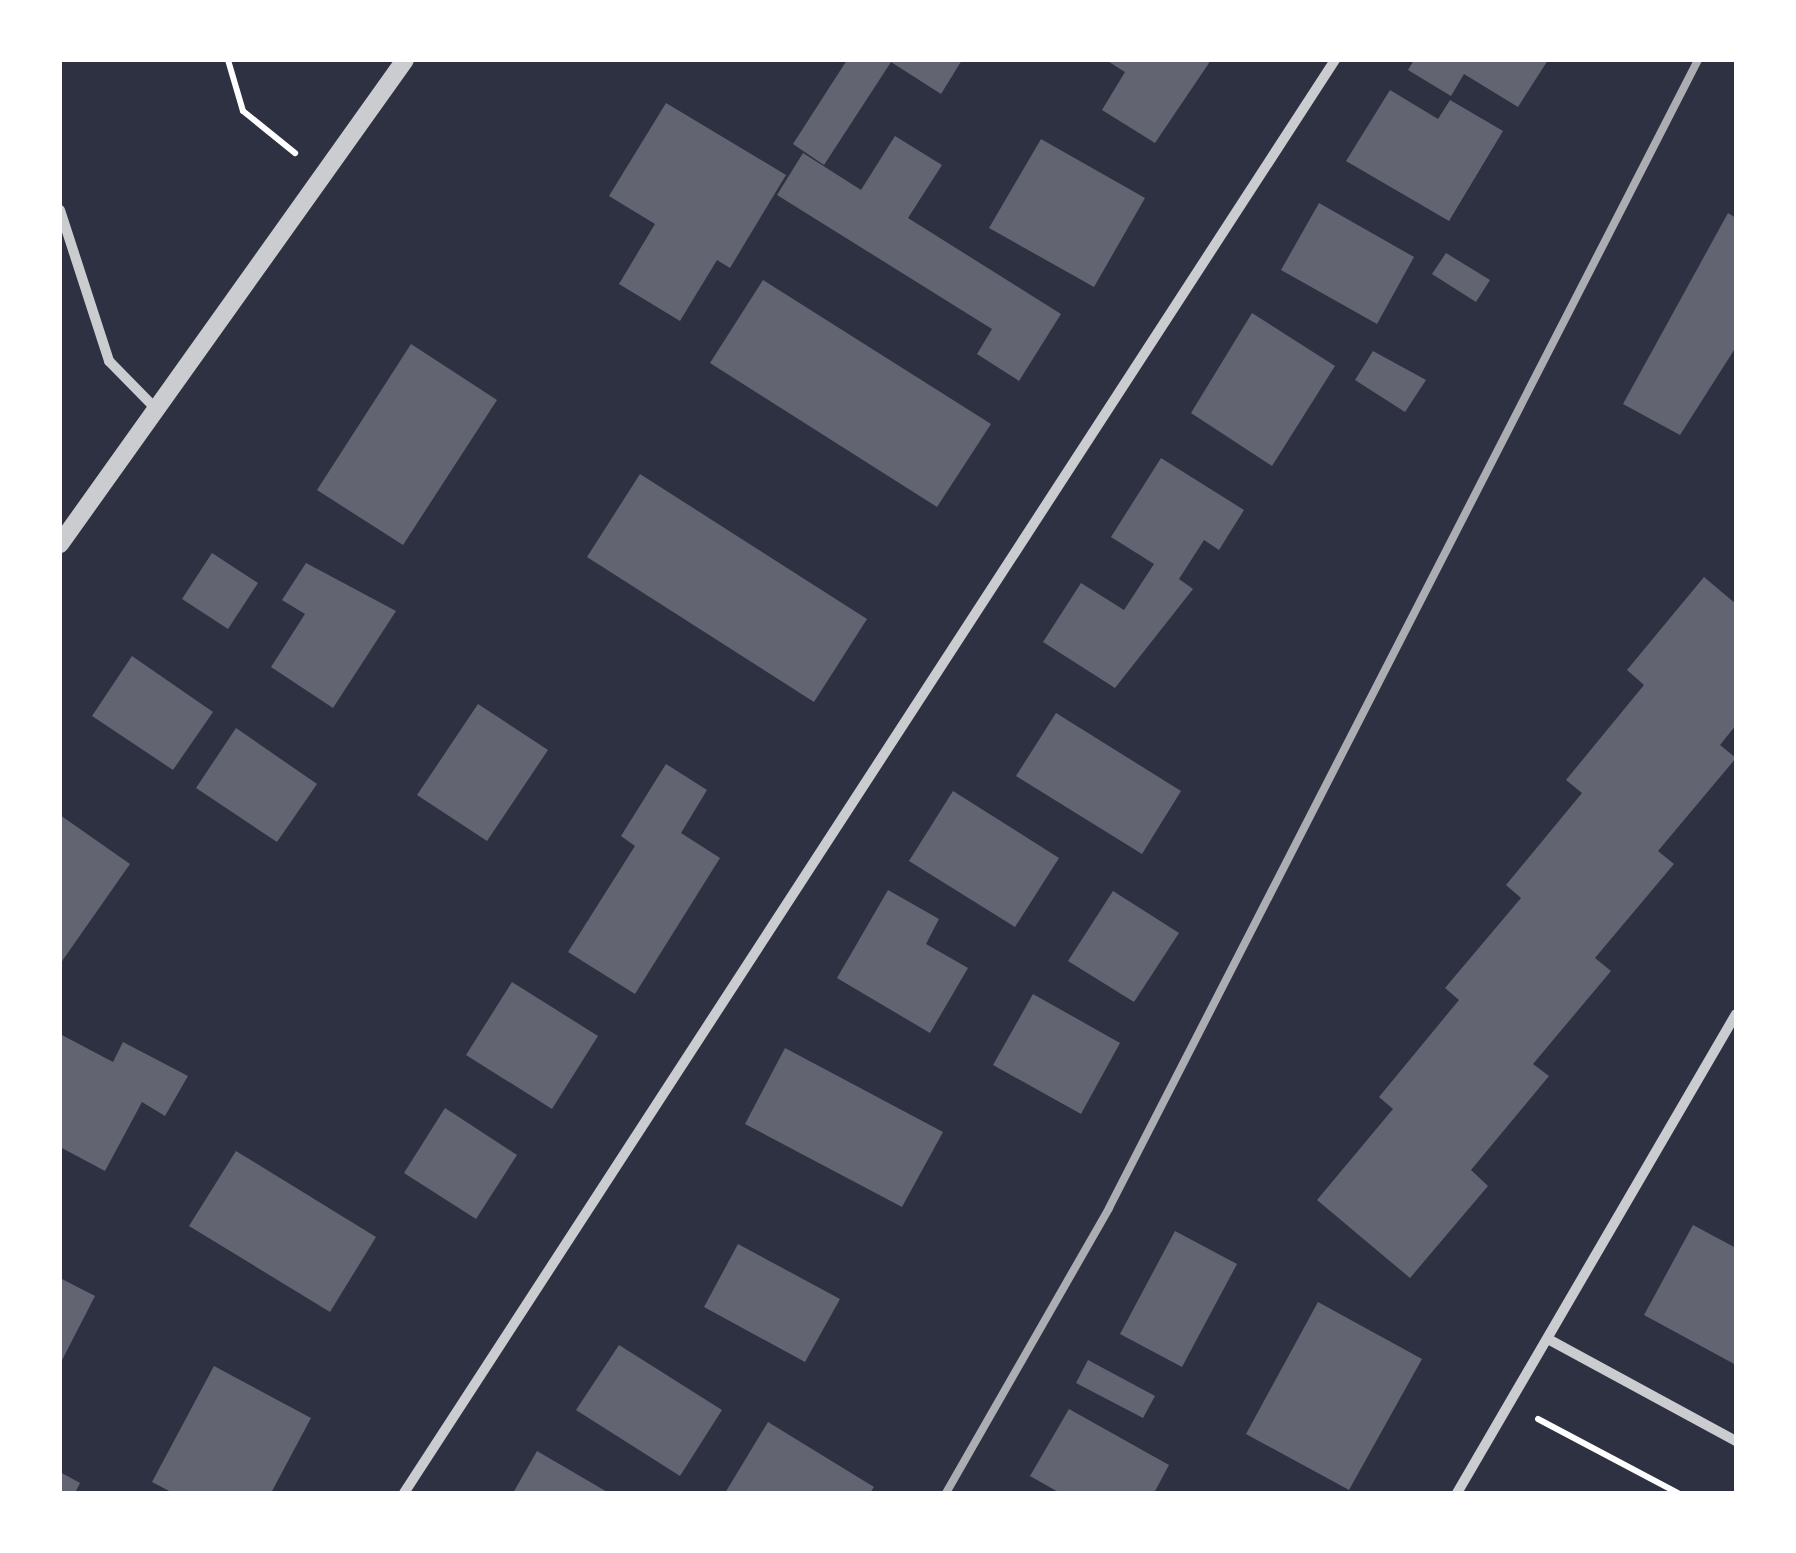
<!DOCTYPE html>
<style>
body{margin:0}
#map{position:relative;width:1796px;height:1553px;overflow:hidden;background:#2d3142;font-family:"Fira Sans",sans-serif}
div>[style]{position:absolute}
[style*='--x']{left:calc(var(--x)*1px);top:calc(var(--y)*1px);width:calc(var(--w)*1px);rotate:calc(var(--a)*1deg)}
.building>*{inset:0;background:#626471}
.path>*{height:6px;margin:-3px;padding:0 3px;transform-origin:3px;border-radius:3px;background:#fff}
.minor>*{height:10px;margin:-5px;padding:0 5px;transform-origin:5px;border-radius:5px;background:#caccd0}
.tertiary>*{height:18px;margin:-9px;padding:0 9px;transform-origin:9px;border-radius:9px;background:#caccd0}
.rail>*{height:8px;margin:-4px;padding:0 4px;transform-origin:4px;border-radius:4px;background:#abadb3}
span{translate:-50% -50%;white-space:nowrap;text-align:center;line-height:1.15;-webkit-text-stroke:8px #fff;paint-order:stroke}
.frame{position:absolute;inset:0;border:62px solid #fff;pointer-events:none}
</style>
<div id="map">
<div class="building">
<div style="clip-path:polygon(847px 60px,962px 60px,941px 94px,891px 62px,824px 165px,793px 144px)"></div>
<div style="clip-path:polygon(1106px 60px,1211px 60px,1155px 143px,1102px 110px,1125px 72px)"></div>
<div style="clip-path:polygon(1414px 60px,1548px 60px,1518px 107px,1464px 74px,1451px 96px,1408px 70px)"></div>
<div style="clip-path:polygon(1390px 90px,1438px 119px,1450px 100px,1503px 131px,1449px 221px,1346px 161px)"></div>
<div style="clip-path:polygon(666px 103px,786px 175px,730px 268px,717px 260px,680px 321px,619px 284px,655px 224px,609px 196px)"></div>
<div style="clip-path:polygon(895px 136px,942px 165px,908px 218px,1061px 314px,1019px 381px,977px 354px,992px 329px,777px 195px,803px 153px,861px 190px)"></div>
<div style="clip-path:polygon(1041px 139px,1145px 198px,1094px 287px,989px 228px)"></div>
<div style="clip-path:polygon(1319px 203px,1414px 257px,1377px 324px,1281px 270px)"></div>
<div style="clip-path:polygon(1728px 213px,1736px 218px,1736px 347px,1680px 435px,1623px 404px)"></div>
<div style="clip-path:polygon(1446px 253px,1490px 280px,1476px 302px,1432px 274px)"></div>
<div style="clip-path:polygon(763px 280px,991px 424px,937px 507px,710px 363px)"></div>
<div style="clip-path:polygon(1252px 313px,1335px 366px,1272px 466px,1191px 413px)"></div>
<div style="clip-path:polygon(411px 344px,497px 400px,403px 545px,317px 490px)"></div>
<div style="clip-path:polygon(1373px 351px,1426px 380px,1405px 412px,1355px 380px)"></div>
<div style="clip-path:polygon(1161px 458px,1244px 510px,1219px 550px,1204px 540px,1179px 579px,1193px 589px,1115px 688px,1043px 642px,1081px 583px,1124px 610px,1154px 564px,1111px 537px)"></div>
<div style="clip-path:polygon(640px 474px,867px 619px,814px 702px,587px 557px)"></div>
<div style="clip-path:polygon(212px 553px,258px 583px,228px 629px,182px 599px)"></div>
<div style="clip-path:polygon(306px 563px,396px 611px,333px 708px,271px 667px,305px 614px,282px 600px)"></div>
<div style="clip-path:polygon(1704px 577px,1736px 604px,1736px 725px,1720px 745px,1736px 758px,1658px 851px,1674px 864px,1595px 958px,1611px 971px,1533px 1064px,1549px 1076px,1471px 1170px,1488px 1186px,1410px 1278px,1317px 1200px,1393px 1109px,1379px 1097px,1459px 1000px,1445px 988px,1521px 898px,1506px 885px,1582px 793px,1566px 780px,1644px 685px,1627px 670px)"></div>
<div style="clip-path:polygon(132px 656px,213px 712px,173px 770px,92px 716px)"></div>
<div style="clip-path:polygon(478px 704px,548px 750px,487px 841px,417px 795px)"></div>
<div style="clip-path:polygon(1056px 713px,1181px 791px,1142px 854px,1016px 776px)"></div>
<div style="clip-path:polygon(236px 728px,317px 784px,277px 842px,196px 788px)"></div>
<div style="clip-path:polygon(666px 764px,707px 790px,681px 833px,720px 858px,635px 994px,568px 952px,635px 846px,621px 836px)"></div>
<div style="clip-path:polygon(953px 791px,1059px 858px,1015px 927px,909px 861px)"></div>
<div style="clip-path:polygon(60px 815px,130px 864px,60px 964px)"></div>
<div style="clip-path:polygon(888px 890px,939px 919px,926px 944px,968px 968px,930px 1033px,837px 978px)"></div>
<div style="clip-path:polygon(1113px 891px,1179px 933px,1134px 1002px,1068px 961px)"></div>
<div style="clip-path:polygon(512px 982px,598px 1036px,552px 1109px,466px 1055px)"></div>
<div style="clip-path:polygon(1033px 994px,1120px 1043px,1081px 1114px,993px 1065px)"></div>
<div style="clip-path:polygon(60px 1034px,113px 1062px,123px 1042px,188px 1076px,165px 1116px,142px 1102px,105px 1171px,60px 1147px)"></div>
<div style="clip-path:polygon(785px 1048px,943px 1132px,902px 1207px,745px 1124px)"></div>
<div style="clip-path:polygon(445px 1108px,517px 1155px,476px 1219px,404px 1173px)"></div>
<div style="clip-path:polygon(236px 1151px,376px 1237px,330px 1312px,189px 1226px)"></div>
<div style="clip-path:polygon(1693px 1225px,1736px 1248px,1736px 1365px,1644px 1315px)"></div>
<div style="clip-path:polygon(1175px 1231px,1237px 1264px,1182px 1367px,1120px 1334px)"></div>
<div style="clip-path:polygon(738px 1244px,840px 1299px,805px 1362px,704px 1307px)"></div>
<div style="clip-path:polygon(60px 1278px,95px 1296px,60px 1364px)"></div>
<div style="clip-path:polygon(1318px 1302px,1422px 1359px,1349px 1490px,1246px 1434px)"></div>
<div style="clip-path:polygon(619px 1345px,722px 1410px,680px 1476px,576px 1410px)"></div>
<div style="clip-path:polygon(1088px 1360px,1155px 1396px,1143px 1418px,1076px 1383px)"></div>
<div style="clip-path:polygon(214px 1366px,311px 1418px,271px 1493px,173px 1493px,152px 1482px)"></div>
<div style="clip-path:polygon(1069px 1409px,1169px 1465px,1154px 1493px,1060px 1493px,1030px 1476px)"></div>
<div style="clip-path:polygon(768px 1422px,874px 1487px,870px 1493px,725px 1493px)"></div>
<div style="clip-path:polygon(537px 1451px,609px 1493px,513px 1493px)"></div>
<div style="clip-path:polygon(60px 1472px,80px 1483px,75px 1493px,60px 1493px)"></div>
</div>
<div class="path">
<div style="--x:228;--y:60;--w:53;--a:73.6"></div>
<div style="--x:243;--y:111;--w:67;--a:38.9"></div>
<div style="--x:1538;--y:1419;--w:158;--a:27.9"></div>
</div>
<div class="minor">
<div style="--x:60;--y:210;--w:159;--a:72"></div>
<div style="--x:109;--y:361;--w:69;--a:45.6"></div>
<div style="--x:1548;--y:1339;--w:214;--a:28.5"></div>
<div style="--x:404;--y:1493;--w:1709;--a:-56.99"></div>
<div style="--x:1457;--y:1493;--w:554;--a:-59.78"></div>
</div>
<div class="tertiary">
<div style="--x:60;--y:544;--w:594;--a:-54.52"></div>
</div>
<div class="rail">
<div style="--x:946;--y:1493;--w:328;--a:-60.2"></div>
<div style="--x:1109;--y:1208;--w:1290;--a:-62.84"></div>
</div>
<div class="frame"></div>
</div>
